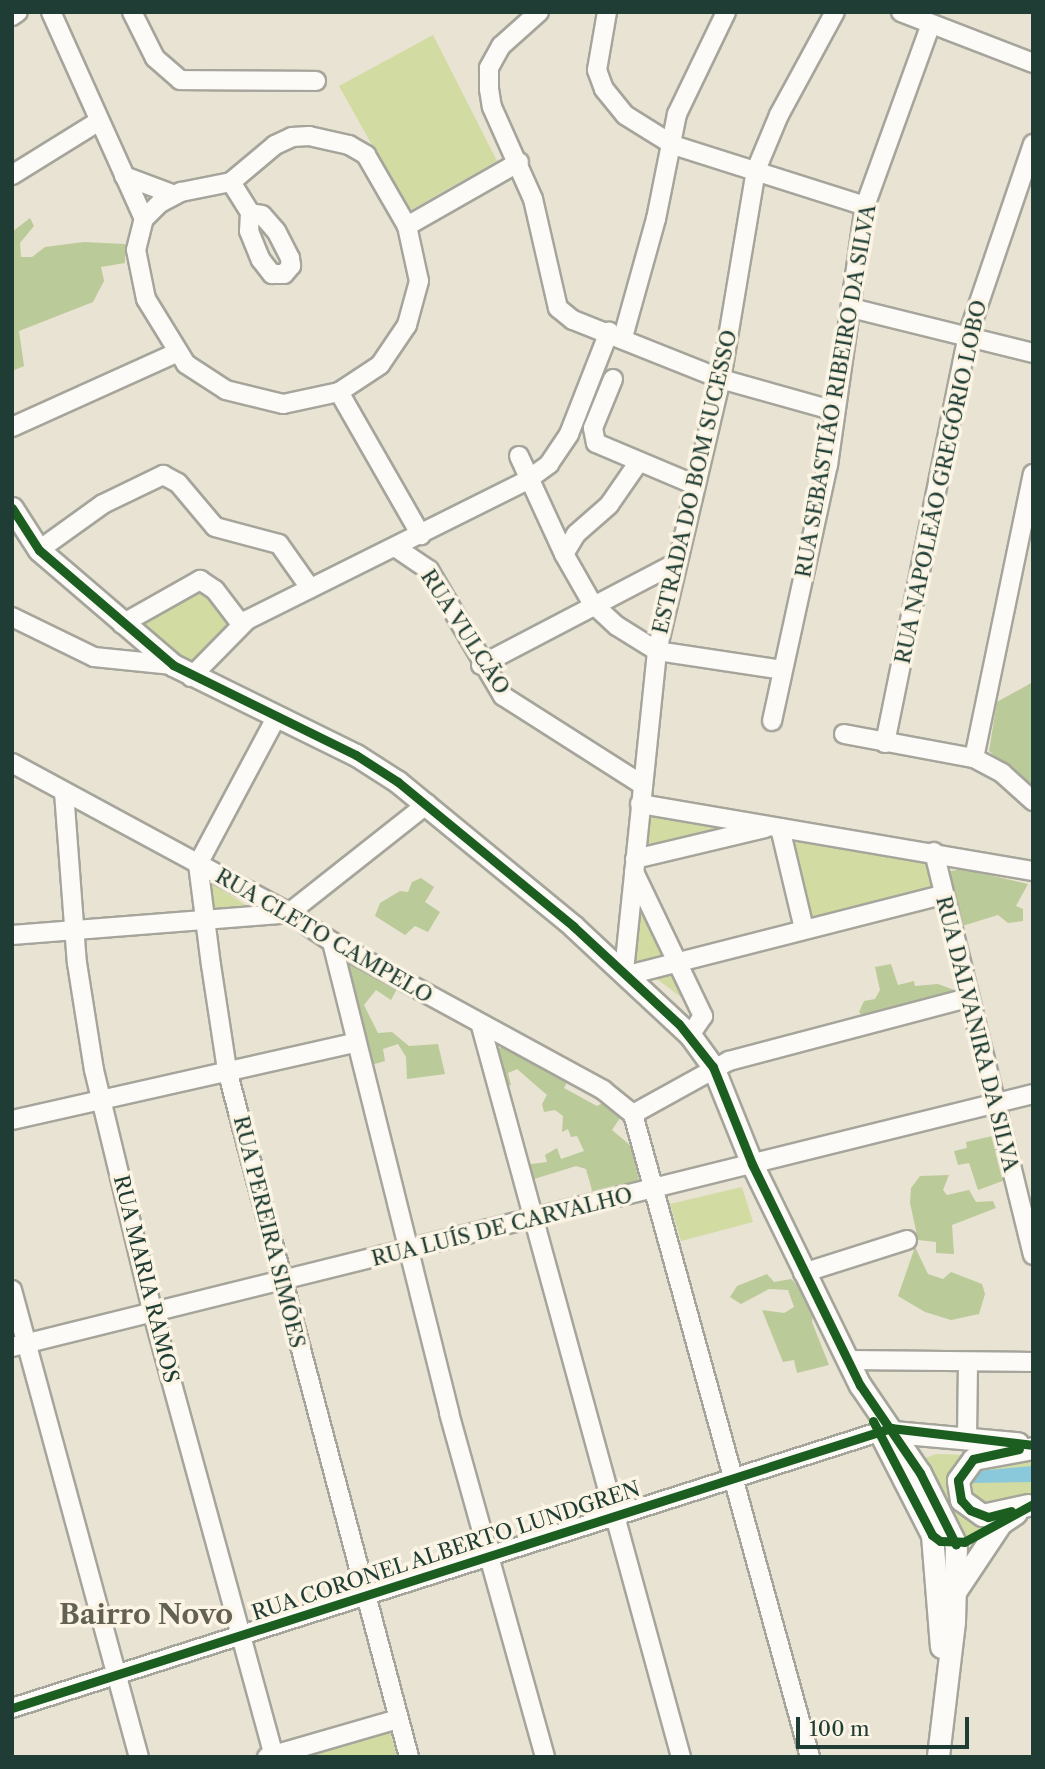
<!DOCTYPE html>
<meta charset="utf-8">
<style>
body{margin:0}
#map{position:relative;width:1045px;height:1769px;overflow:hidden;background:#e9e3d3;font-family:"Libre Caslon Text",serif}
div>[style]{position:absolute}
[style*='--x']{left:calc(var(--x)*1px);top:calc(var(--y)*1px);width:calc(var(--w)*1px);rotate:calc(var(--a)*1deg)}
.green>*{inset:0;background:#d1dba2}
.forest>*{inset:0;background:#bbca99}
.water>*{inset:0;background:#8ac8dc}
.roads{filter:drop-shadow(2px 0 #a5a59b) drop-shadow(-2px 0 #a5a59b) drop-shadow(0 2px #a5a59b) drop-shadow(0 -2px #a5a59b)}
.minor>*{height:18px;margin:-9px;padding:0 9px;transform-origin:9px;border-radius:9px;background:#fcfbf8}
.major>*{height:21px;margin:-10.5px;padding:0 10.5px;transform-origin:10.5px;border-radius:10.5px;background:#fcfbf8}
.cycleway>*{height:9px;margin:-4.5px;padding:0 4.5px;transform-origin:4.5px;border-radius:4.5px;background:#1b5e20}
span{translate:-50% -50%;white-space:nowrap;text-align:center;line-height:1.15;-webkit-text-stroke:7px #fcf5e5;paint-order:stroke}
.street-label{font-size:21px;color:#1f3d34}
.district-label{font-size:28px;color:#636054;font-weight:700}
.frame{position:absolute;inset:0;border:14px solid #1f3d34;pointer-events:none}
.scale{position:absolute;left:796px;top:1717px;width:173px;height:32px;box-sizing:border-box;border:4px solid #1f3d34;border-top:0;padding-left:9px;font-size:21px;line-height:24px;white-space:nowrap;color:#1f3d34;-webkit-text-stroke:5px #fcf5e5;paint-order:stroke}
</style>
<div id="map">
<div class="green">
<div style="clip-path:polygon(433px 35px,497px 161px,409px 211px,339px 86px)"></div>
<div style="clip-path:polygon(202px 583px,236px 623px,194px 666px,135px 618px)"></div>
<div style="clip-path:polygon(651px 811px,729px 827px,645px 853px)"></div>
<div style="clip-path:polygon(788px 837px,929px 859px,933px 887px,807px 920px)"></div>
<div style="clip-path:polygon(201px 877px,262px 915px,206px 914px)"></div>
<div style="clip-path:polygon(639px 892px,689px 1003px,633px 961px)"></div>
<div style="clip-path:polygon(742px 1187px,753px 1222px,681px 1241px,670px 1204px)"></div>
<div style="clip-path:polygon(1033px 1452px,1033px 1497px,992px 1513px,965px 1500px,969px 1469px)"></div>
<div style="clip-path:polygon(936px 1454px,968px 1455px,959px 1511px,973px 1523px,996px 1521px,960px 1541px,920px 1460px)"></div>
<div style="clip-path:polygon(387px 1721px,397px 1757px,273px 1757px)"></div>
</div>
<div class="forest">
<div style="clip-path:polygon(30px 218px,34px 226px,20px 243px,21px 257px,32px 257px,45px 247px,84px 242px,125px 244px,125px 263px,101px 267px,104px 281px,93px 302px,19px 331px,24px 366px,12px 371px,12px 232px)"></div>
<div style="clip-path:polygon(1033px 682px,1033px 790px,989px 751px,997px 702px)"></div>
<div style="clip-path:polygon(964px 869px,1028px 884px,1016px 906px,1023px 909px,1023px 921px,1008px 923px,998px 915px,959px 927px,950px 871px)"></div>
<div style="clip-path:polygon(421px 878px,434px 887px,425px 902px,440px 912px,428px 932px,415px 926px,405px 935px,375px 916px,380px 903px,400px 891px,408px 892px,412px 882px)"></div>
<div style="clip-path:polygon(350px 963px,397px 989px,391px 1000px,376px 990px,364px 1005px,378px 1033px,392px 1032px,409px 1046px,438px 1044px,445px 1074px,407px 1079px,406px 1057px,398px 1044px,383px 1049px,385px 1061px,368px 1066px,347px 975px)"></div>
<div style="clip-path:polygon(891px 964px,898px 985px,914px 981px,915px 986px,938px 984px,962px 993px,864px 1018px,859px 1012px,864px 1001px,875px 999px,880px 990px,875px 967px)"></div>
<div style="clip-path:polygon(518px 1046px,570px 1077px,564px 1088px,597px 1106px,613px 1097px,620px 1118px,612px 1130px,631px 1146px,639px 1181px,593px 1194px,586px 1169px,576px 1166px,531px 1180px,524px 1165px,547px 1162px,545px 1155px,557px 1148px,561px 1159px,584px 1151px,577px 1136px,571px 1137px,568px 1129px,562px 1132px,563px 1116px,555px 1110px,544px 1112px,542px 1104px,547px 1095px,517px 1069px,508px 1073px,511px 1085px,503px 1087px,497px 1048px)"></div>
<div style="clip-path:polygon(997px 1135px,1008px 1179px,978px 1190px,969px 1163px,958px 1165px,954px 1151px,967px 1148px,966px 1142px)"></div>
<div style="clip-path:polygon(949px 1175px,943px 1190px,947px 1195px,969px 1190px,976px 1202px,993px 1201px,996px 1208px,952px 1225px,954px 1254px,936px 1253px,936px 1242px,918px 1240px,910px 1203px,911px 1188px,920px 1176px)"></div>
<div style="clip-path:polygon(915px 1247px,928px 1274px,943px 1279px,951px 1272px,982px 1284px,985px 1294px,979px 1314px,951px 1320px,925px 1312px,898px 1296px)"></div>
<div style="clip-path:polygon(767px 1274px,774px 1282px,791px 1279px,799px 1286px,814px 1309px,812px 1322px,829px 1365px,797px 1373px,794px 1360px,783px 1362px,762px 1310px,784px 1313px,794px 1307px,788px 1290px,769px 1289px,741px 1304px,730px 1297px,737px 1286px)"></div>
</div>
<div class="water">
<div style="clip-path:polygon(1033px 1466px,1033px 1482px,967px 1483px,978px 1471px)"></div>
</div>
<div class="roads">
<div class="minor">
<div style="--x:51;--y:12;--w:227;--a:65.8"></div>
<div style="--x:132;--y:12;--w:51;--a:63.4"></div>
<div style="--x:155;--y:58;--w:33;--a:41"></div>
<div style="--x:180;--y:80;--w:136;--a:0.4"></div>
<div style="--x:539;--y:12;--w:51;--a:138.2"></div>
<div style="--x:501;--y:46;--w:25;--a:119"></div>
<div style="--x:489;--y:68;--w:21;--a:90"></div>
<div style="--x:489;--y:89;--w:18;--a:81"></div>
<div style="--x:492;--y:107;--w:101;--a:66"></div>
<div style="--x:533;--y:199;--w:112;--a:77.1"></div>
<div style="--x:558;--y:308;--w:19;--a:39"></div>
<div style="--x:573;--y:320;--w:159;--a:21.7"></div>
<div style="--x:721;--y:379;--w:118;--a:15.7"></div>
<div style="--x:607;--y:12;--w:59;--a:99.8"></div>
<div style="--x:597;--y:70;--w:20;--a:70"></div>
<div style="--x:604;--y:89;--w:33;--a:51"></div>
<div style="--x:625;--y:115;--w:57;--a:32"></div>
<div style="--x:673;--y:145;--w:201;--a:17.6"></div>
<div style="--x:901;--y:12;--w:142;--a:21.1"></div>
<div style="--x:12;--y:16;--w:7;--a:-34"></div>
<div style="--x:309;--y:136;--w:41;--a:12.7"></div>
<div style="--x:349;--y:145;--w:20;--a:30"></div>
<div style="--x:366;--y:155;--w:82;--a:60"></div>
<div style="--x:407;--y:226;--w:56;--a:77.7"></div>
<div style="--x:419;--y:281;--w:46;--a:105.3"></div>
<div style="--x:407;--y:325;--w:48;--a:124"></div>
<div style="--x:380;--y:365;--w:49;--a:146.6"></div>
<div style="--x:339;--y:392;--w:57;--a:167.9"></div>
<div style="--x:283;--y:404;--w:59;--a:-166.2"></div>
<div style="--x:226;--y:390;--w:48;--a:-147"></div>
<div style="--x:186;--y:364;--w:76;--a:-121.6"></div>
<div style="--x:146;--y:299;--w:50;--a:-101.5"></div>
<div style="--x:136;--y:250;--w:32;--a:-76"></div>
<div style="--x:144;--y:219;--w:23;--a:-45"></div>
<div style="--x:160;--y:203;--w:24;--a:-28"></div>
<div style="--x:181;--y:192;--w:51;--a:-11.3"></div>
<div style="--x:231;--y:182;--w:57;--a:-40.1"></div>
<div style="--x:275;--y:145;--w:19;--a:-25"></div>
<div style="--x:292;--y:137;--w:17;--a:-3"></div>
<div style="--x:12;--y:175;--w:102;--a:-31.8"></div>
<div style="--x:124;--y:176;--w:54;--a:20.4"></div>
<div style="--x:231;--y:182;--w:36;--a:58"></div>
<div style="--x:250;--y:213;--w:18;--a:93"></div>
<div style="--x:249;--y:231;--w:31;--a:68"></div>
<div style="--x:261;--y:260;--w:18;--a:52"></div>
<div style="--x:272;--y:274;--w:12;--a:0"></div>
<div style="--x:284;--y:274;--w:11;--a:-49"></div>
<div style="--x:291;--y:266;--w:8;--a:-97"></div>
<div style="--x:290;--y:258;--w:30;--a:-117"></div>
<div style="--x:276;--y:231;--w:21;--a:-131"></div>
<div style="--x:262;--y:215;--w:12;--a:-171"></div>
<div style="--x:407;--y:226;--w:129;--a:-29.7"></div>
<div style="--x:851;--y:308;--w:187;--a:13.9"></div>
<div style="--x:623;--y:337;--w:123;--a:-74.4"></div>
<div style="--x:656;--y:219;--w:107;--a:-78.7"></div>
<div style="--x:677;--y:114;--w:113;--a:-64.3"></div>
<div style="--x:613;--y:379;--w:53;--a:112.2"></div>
<div style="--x:593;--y:428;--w:15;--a:79"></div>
<div style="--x:596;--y:443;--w:105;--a:22.9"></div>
<div style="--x:339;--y:392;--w:165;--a:60.2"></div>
<div style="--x:12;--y:427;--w:180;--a:-24.3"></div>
<div style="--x:519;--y:456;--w:108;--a:65.3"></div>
<div style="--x:564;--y:554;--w:56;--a:60.3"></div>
<div style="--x:592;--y:603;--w:34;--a:43"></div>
<div style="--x:617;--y:626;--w:47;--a:32"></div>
<div style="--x:657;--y:651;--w:126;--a:8.6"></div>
<div style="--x:395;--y:547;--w:41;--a:34.1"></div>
<div style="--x:429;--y:570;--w:146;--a:59.6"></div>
<div style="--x:503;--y:696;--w:164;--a:32.5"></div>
<div style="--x:39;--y:550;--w:79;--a:-35.7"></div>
<div style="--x:103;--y:504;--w:67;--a:-25.8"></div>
<div style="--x:163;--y:475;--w:17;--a:28"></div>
<div style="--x:178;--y:483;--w:57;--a:49.9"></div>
<div style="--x:215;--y:527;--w:66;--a:14.9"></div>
<div style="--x:279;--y:544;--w:54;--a:54.8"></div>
<div style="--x:564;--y:554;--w:23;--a:-59"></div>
<div style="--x:576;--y:534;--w:44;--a:-41.3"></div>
<div style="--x:609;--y:505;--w:51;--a:-55.4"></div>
<div style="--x:12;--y:617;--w:91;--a:26"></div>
<div style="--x:94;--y:657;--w:79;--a:5.8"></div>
<div style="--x:122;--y:624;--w:90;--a:-29.4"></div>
<div style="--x:200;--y:580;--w:18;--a:34"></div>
<div style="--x:215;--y:590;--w:43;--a:52.6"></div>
<div style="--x:481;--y:665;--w:220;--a:-27.6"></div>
<div style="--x:191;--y:677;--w:80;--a:-45.5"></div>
<div style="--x:247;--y:620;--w:312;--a:-26.5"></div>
<div style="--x:526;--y:481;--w:29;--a:-36"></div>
<div style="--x:549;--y:464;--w:36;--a:-56"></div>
<div style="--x:569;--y:434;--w:110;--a:-68.6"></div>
<div style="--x:277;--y:716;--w:168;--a:118.1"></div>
<div style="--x:198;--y:864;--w:102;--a:82.7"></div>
<div style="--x:211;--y:965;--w:106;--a:81.3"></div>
<div style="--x:227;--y:1070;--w:711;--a:75.16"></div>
<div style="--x:772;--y:721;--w:262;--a:-77.7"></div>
<div style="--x:828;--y:465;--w:262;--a:-81.9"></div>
<div style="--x:865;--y:206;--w:191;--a:-70.1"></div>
<div style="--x:844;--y:734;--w:132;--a:10.5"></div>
<div style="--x:974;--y:758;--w:32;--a:28"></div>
<div style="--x:1002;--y:773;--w:42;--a:42.1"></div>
<div style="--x:885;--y:743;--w:416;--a:-78.5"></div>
<div style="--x:968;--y:335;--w:202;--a:-71.2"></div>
<div style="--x:974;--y:758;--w:290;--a:-78.3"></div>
<div style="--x:12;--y:763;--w:315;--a:28.4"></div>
<div style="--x:289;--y:913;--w:52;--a:34"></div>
<div style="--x:332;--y:942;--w:309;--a:28.6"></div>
<div style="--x:603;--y:1090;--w:38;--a:39"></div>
<div style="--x:633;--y:1114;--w:667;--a:74.61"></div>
<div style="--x:64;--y:792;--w:171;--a:85.7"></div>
<div style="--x:77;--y:963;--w:108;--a:81"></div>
<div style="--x:94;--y:1070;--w:251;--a:76.4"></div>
<div style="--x:153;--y:1314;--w:459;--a:74.7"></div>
<div style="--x:640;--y:804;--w:399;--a:9.7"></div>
<div style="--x:780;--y:828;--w:104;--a:76.6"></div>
<div style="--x:934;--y:852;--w:415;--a:76.2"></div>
<div style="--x:635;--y:859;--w:134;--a:-13.4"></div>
<div style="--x:634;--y:872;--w:160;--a:64.4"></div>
<div style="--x:703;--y:1016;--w:23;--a:124"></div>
<div style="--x:12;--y:935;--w:278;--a:-4.5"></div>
<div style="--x:289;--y:913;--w:176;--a:-38.3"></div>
<div style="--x:332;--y:942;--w:485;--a:76"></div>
<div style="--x:449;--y:1413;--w:357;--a:74.4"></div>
<div style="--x:624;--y:971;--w:322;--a:-84.1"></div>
<div style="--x:657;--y:651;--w:279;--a:-76.8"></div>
<div style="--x:721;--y:379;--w:212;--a:-80.5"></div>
<div style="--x:756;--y:170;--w:60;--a:-67.3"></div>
<div style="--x:779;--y:115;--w:117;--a:-61.5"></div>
<div style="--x:628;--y:975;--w:324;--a:-14.3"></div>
<div style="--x:481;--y:1026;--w:758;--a:74.7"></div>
<div style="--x:633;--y:1114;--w:110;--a:-28.9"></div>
<div style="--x:729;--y:1061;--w:246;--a:-14.8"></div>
<div style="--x:12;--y:1120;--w:352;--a:-12.7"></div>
<div style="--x:803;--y:1273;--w:109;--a:-17.6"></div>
<div style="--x:12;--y:1290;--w:484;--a:74.8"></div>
<div style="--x:12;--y:1347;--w:1052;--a:-13.92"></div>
<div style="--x:848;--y:1360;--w:185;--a:0.6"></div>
<div style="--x:967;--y:1436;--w:74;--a:-89.2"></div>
<div style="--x:12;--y:1708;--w:910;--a:-17.66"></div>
<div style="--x:267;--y:1757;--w:136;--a:-16.2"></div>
</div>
<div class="major">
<div style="--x:12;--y:508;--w:50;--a:57.3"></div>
<div style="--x:39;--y:550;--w:177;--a:40.6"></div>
<div style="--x:173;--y:665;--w:204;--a:26.2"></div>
<div style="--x:356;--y:755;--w:50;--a:32.7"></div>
<div style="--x:398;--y:782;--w:227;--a:39.4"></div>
<div style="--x:573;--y:926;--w:160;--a:43"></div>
<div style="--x:690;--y:1035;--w:39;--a:54"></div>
<div style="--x:713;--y:1067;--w:105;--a:68.1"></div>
<div style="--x:752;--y:1164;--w:246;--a:64"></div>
<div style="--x:860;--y:1385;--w:107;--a:55.7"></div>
<div style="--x:920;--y:1473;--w:80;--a:63.4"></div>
<div style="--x:956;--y:1545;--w:77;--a:91.5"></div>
<div style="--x:954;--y:1622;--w:136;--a:96.8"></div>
<div style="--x:882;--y:1431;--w:136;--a:5.1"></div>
<div style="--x:880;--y:1433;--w:114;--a:63"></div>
<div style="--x:932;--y:1535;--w:112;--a:85.4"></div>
<div style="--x:1028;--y:1505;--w:47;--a:167.7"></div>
<div style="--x:982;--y:1515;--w:26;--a:-144"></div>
<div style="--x:961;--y:1500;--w:20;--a:-99"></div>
<div style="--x:958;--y:1480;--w:26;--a:-54"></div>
<div style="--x:973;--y:1459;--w:61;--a:-10.4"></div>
<div style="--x:957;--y:1589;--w:79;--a:-56.3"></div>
<div style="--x:1001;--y:1523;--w:18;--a:-34"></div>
</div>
</div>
<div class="cycleway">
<div style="--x:12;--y:508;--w:50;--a:57.3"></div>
<div style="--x:39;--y:550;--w:177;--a:40.6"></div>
<div style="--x:173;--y:665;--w:204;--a:26.2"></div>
<div style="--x:356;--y:755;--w:50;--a:32.7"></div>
<div style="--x:398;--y:782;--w:227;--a:39.4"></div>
<div style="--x:573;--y:926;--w:144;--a:42.8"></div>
<div style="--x:679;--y:1024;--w:55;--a:51.7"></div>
<div style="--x:713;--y:1067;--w:105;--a:68.1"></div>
<div style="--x:752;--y:1164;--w:246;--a:64"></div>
<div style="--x:860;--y:1385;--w:107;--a:55.7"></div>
<div style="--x:920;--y:1473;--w:80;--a:63.4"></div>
<div style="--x:873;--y:1421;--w:128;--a:62.6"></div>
<div style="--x:932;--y:1535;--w:10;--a:37"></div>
<div style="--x:940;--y:1541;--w:24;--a:2"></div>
<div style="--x:964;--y:1542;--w:79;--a:-28.8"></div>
<div style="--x:1011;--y:1511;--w:24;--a:165"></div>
<div style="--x:988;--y:1517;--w:19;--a:-159"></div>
<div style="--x:970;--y:1510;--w:13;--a:-132"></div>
<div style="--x:961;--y:1500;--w:20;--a:-99"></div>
<div style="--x:958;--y:1480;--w:26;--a:-54"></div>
<div style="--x:973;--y:1459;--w:47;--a:-12.3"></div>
<div style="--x:12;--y:1708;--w:923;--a:-17.67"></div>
<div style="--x:891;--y:1428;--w:143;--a:6.8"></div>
</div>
<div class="street-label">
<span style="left:836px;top:391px;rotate:-80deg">RUA SEBASTIÃO RIBEIRO DA SILVA</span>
<span style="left:695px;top:482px;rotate:-77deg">ESTRADA DO BOM SUCESSO</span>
<span style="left:941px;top:482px;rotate:-78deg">RUA NAPOLEÃO GREGÓRIO LOBO</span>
<span style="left:465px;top:632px;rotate:57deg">RUA VULCÃO</span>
<span style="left:324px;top:936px;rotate:30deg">RUA CLETO CAMPELO</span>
<span style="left:977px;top:1034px;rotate:76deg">RUA DALVANIRA DA SILVA</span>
<span style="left:502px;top:1227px;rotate:-14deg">RUA LUÍS DE CARVALHO</span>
<span style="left:269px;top:1232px;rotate:76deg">RUA PEREIRA SIMÕES</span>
<span style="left:146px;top:1279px;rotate:76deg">RUA MARIA RAMOS</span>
<span style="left:446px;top:1551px;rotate:-18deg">RUA CORONEL ALBERTO LUNDGREN</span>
</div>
<div class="district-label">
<span style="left:146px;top:1614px">Bairro Novo</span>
</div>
<div class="frame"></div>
<div class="scale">100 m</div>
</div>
